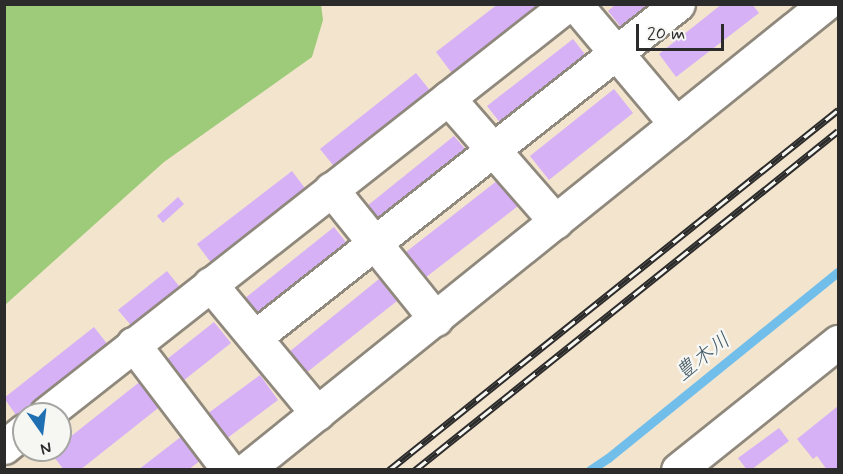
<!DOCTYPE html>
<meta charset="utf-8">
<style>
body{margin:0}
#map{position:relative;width:843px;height:474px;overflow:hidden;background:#f3e4ce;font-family:Mynerve,"Klee One",sans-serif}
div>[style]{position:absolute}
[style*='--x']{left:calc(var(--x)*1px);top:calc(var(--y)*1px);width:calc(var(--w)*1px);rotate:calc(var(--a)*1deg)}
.green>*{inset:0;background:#9dcb79}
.stream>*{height:9px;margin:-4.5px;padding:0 4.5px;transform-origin:4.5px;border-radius:4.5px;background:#71beeb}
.building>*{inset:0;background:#d7b1f6}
.roads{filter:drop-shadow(2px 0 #8f887c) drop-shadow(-2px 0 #8f887c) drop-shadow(0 2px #8f887c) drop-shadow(0 -2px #8f887c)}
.minor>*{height:33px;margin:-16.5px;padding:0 16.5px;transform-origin:16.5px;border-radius:16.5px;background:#fff}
.rail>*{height:7px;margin-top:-3.5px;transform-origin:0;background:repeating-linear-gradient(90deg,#f6f6f2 0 14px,#2b2b2b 0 28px);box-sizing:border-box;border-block:2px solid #2b2b2b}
span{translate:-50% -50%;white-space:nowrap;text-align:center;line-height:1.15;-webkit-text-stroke:5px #f6f6f2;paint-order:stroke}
.water-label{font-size:21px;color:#405765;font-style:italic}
.frame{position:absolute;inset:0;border:6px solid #2b2b2b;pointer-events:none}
.north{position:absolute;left:12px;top:402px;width:60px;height:60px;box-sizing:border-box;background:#f6f6f2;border:2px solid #a5a5a2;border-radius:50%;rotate:166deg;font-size:16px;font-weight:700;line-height:24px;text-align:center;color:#2b2b2b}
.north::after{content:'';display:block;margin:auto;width:21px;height:27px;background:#1f6fb2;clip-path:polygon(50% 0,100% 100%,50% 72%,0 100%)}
.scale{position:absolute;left:636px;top:24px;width:88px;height:27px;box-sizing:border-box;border:3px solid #2b2b2b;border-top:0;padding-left:8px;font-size:18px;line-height:21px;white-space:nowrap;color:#2b2b2b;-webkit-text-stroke:4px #f6f6f2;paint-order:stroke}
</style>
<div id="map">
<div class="green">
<div style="clip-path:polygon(5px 4px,321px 4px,323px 20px,312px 57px,164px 162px,5px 305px)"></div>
</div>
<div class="stream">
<div style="--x:590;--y:470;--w:22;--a:-34"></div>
<div style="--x:608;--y:458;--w:296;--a:-39"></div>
</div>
<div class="building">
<div style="clip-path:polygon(498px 4px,548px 4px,454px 76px,436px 52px)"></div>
<div style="clip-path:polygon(616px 4px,658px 4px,624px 31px,608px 11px)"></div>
<div style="clip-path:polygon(722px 4px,752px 4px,759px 13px,676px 77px,659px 54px)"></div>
<div style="clip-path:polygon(573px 39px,591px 62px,505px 129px,487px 106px)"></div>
<div style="clip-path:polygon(416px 73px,432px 93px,337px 170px,320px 149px)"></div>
<div style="clip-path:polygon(614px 89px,633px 113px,549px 180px,530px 156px)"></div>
<div style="clip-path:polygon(454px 136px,473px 158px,385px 228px,367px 206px)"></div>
<div style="clip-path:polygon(292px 171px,310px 195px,215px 268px,197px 244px)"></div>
<div style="clip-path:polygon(498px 180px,518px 206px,425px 278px,406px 252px)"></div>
<div style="clip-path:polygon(178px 197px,184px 204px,163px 223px,157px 216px)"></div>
<div style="clip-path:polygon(334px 227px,353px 251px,263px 323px,244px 299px)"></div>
<div style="clip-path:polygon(167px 271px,183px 291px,135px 330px,118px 310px)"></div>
<div style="clip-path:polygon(379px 279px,397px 301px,306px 373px,289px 352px)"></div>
<div style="clip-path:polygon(214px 322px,231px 343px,183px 381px,166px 360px)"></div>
<div style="clip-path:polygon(94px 327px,112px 350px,31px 414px,24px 414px,21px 422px,4px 398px)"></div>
<div style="clip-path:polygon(260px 375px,278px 400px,226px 439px,207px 414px)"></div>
<div style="clip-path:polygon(142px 380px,162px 405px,80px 470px,64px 470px,51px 453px,60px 450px,60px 445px)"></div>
<div style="clip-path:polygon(838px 406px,838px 470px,827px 470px,817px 456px,813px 459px,797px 439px)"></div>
<div style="clip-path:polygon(779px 428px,789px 441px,751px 470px,747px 470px,738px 458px)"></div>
<div style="clip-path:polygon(182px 436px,201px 460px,188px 470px,138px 470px)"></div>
</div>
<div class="roads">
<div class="minor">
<div style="--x:575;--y:4;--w:157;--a:49.9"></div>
<div style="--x:448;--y:98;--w:164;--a:48.9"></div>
<div style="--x:331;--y:189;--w:167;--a:51.1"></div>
<div style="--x:210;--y:284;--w:168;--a:50.3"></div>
<div style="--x:255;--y:337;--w:538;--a:-38.21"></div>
<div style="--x:133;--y:344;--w:158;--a:52.7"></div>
<div style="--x:46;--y:414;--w:664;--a:-38.15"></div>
<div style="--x:4;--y:447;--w:26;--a:-39"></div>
<div style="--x:246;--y:470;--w:743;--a:-38.83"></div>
<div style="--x:678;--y:470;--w:205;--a:-38.7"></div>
</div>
</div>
<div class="rail">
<div style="--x:389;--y:470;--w:576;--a:-38.72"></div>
<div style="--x:415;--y:470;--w:542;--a:-38.71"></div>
</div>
<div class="water-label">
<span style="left:703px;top:357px;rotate:-38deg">豊木川</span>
</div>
<div class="frame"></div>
<div class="north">N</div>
<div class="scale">20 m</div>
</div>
